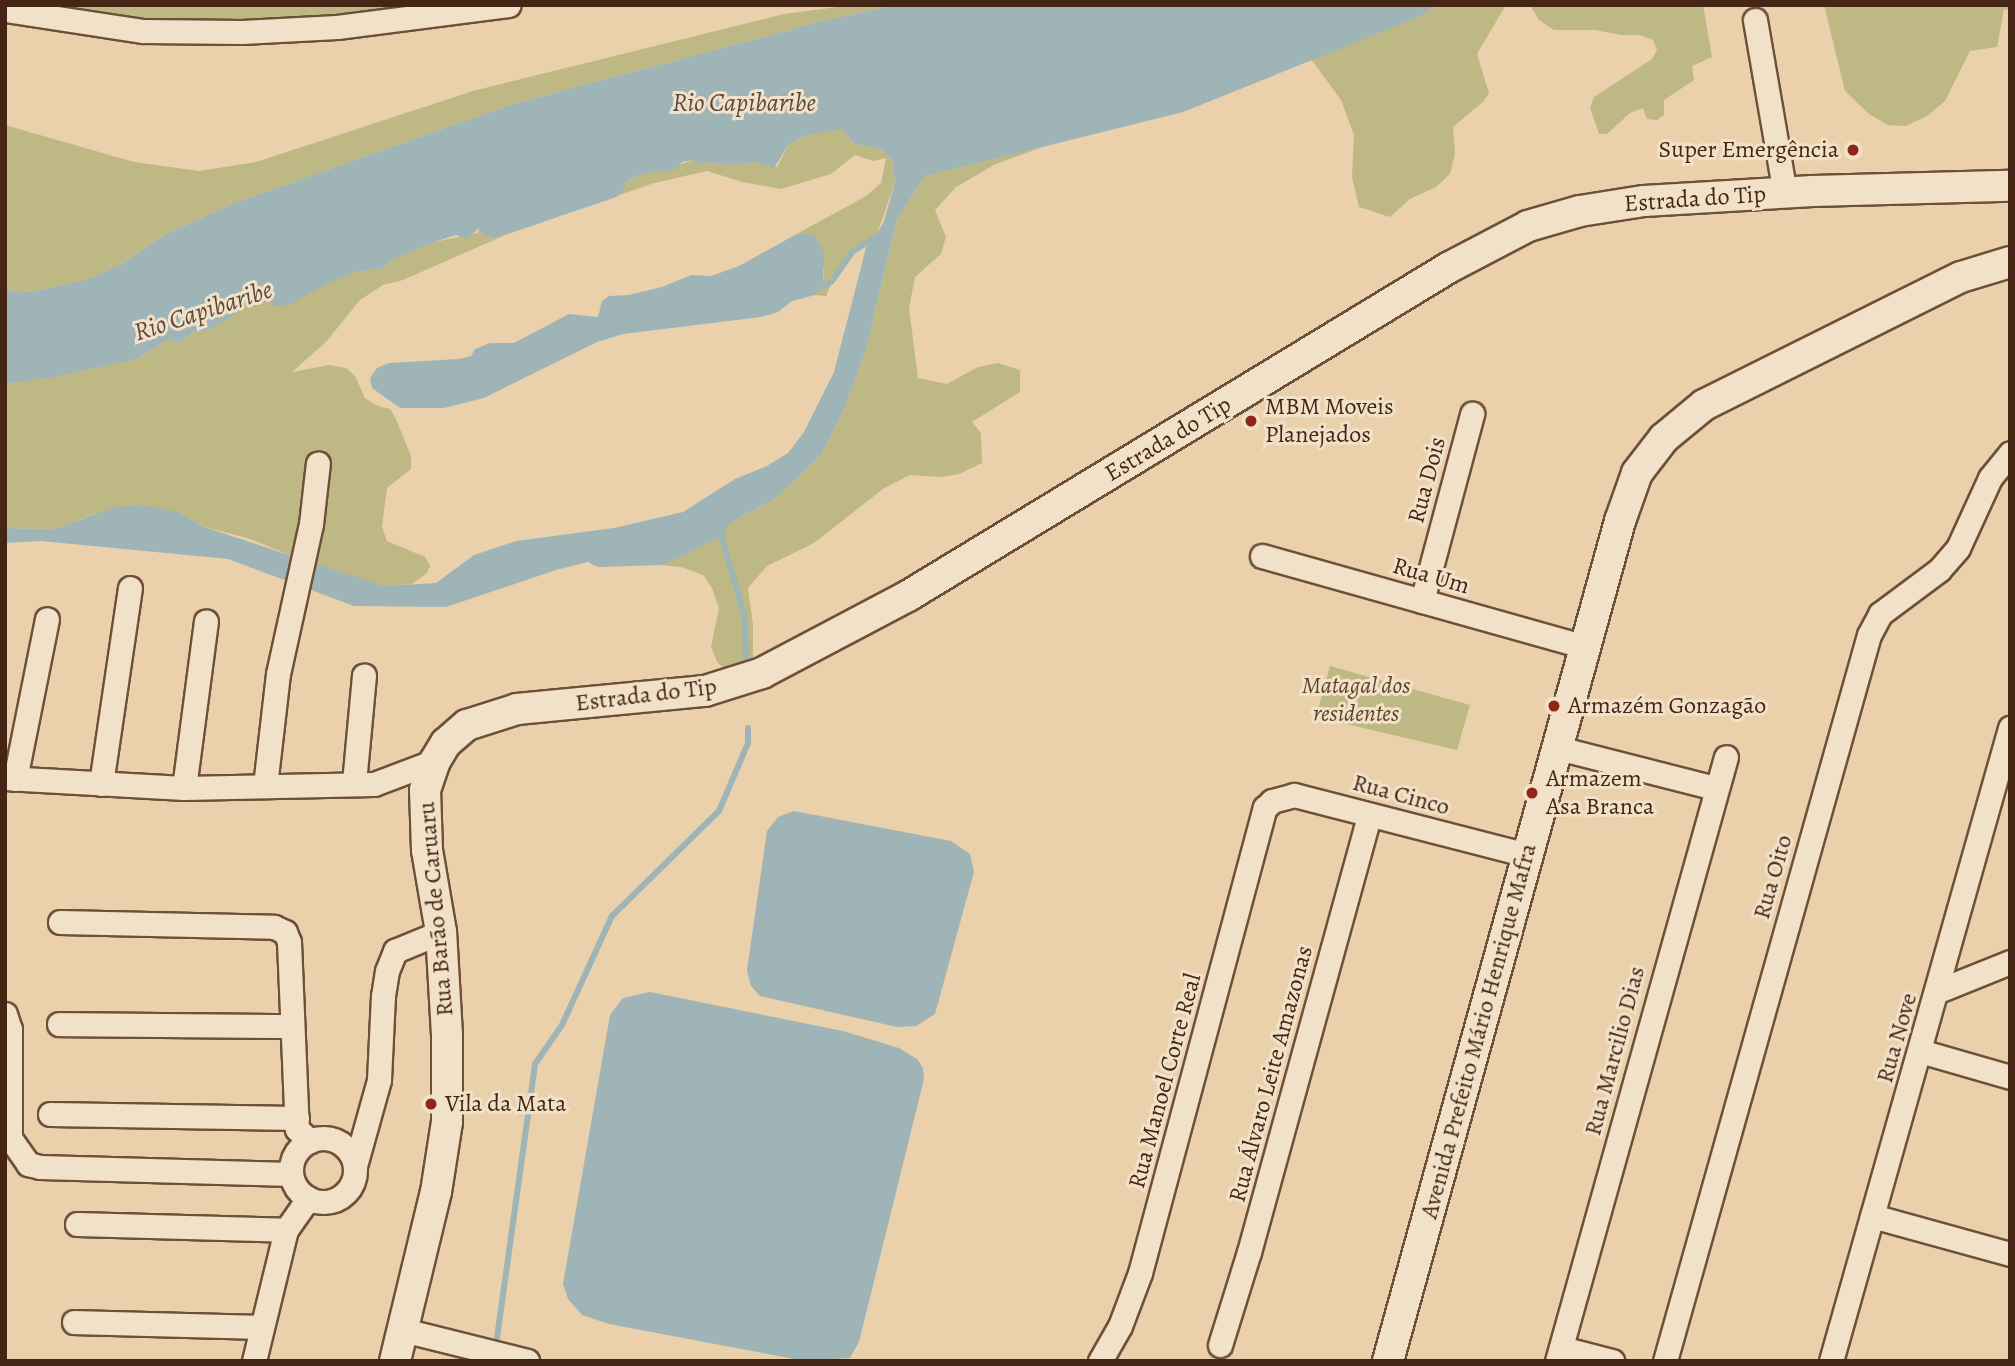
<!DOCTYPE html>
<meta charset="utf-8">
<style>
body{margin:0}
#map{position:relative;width:2015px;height:1366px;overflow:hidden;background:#ead1ab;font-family:Alegreya,serif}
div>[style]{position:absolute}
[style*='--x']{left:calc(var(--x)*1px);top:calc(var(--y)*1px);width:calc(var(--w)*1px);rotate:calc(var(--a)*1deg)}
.green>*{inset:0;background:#beb984}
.water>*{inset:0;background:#9fb4b6}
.stream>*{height:6px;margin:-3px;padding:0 3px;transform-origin:3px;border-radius:3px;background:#9fb4b6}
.river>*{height:37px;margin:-18.5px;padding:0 18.5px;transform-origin:18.5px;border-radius:18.5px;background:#9fb4b6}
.roads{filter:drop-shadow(2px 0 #6e503a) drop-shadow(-2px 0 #6e503a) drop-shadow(0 2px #6e503a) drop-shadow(0 -2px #6e503a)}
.minor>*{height:23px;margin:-11.5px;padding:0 11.5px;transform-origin:11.5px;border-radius:11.5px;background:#f1e1c8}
.minor>.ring{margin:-11.5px;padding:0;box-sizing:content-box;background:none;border:23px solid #f1e1c8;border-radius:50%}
.tertiary>*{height:30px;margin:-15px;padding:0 15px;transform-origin:15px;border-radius:15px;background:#f1e1c8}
.dots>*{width:19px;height:19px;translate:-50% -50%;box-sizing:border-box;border:4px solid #f1e1c8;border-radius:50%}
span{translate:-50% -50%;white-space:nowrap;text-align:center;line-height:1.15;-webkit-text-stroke:6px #f1e1c8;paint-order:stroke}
.poi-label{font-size:24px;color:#452514}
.right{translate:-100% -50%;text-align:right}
.left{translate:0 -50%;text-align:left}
.street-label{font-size:24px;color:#452514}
.park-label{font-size:24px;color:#5d432a;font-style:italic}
.water-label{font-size:26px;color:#5c493c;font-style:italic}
.frame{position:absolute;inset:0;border:7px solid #452514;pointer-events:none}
</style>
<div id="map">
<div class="green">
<div style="clip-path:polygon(5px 5px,473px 5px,365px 21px,149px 27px)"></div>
<div style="clip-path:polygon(852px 5px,894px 5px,823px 21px,513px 104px,237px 202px,166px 234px,122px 264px,85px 280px,31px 292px,5px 290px,5px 125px,134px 162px,199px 171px,256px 162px,473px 91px,784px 14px)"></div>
<div style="clip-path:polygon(1436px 5px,1506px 5px,1477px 54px,1489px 93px,1484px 101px,1453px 127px,1455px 154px,1450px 174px,1436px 187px,1410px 199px,1390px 217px,1359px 207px,1352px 177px,1354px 135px,1341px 100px,1311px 59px,1418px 17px)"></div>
<div style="clip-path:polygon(1530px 5px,1703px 5px,1712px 57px,1692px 66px,1694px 80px,1664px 100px,1664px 115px,1657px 120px,1647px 119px,1643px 108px,1630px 113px,1607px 134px,1599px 134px,1590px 108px,1594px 97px,1652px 59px,1657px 50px,1653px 40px,1640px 35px,1621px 35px,1595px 30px,1554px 30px,1539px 20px)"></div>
<div style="clip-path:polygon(1824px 5px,2010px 5px,2010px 10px,2004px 9px,1997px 47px,1970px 51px,1945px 101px,1927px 116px,1906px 126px,1888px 125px,1869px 114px,1845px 91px)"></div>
<div style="clip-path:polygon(837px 128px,842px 129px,855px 144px,881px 149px,892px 160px,895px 182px,876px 237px,852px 252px,837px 270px,826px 296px,815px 295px,823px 286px,824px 269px,805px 233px,793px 236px,866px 196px,881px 183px,886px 158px,873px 161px,855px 155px,831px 174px,781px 189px,742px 182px,707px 171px,654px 183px,503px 236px,403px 280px,383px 285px,360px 300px,326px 342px,292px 372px,329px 365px,346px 368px,355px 376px,365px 398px,378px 406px,390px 409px,396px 419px,411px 456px,411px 469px,387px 488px,382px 527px,387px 541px,425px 557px,430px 566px,427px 573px,412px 584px,384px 586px,327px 570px,247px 538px,204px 527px,178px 512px,95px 514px,53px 529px,5px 528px,5px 384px,137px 359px,167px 340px,182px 342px,191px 333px,207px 330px,246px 305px,271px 301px,355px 272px,383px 268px,390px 260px,434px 242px,477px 233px,482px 225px,506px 219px,507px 223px,536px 208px,546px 194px,552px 191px,558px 192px,564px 200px,587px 197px,598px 189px,608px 192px,644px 173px,661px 171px,693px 160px,730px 165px,756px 162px,777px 167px,789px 144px,806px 135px)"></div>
<div style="clip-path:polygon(1045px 146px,996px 164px,956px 187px,935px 210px,946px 237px,941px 254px,915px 277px,909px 308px,918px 378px,947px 384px,978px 367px,998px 363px,1020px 370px,1020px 392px,972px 422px,981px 433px,982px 463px,959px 474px,941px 477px,910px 475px,883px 489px,814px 543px,767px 566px,748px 588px,753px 625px,753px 664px,728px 672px,717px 662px,711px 647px,719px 608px,712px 588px,703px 575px,681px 567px,598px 559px,721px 528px,776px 498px,821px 455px,844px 409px,865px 353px,897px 220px,925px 176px)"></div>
<div style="clip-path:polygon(1330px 666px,1470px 705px,1457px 750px,1316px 717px)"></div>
</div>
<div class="water">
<div style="clip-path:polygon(894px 5px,1436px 5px,1419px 17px,1183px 112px,925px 176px,897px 220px,865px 353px,844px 409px,821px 455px,776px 498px,721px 528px,556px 570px,446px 607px,354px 606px,228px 559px,41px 541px,5px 543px,5px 528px,53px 529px,116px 507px,143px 505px,178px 512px,204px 527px,384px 586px,436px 583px,474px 555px,516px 541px,614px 528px,683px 512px,735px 479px,767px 466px,788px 453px,804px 432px,834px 372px,868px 240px,876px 236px,884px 221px,895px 182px,892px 160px,881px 149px,855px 144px,842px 129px,806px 135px,789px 144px,774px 168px,756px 162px,730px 165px,706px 162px,700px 164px,693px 160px,682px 162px,675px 170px,644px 173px,607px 192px,598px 189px,572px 203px,564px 200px,558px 192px,552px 191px,524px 220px,507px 224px,506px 219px,482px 225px,467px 239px,456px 235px,434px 242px,391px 260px,383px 268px,355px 272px,328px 283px,289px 305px,274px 306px,271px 301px,246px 305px,228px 320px,207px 330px,191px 333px,182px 342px,167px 340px,137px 359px,53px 377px,5px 384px,5px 290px,31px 292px,85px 280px,122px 264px,166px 234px,237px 202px,513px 104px,823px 21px)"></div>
<div style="clip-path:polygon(805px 233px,816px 237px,824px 251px,823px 286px,815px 295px,792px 301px,778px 312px,761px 317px,623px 334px,597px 342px,484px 398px,444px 408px,400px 408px,372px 388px,370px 378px,377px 368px,389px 363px,459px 359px,471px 356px,475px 349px,490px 343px,514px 343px,569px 314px,598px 317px,602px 301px,609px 296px,629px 295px,662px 287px,691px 275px,711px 276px,739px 266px,793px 236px)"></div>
<div style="clip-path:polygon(794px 811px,951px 841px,970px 854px,974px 872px,935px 1014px,916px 1026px,897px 1027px,760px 996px,751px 986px,747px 970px,767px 831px,778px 817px)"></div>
<div style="clip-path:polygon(650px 992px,843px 1031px,899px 1048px,917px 1059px,923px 1068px,924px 1079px,859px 1342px,850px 1358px,805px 1361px,609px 1324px,582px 1315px,568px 1299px,563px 1284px,610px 1015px,623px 998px)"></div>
</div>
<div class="stream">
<div style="--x:823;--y:286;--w:10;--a:-29"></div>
<div style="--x:832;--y:281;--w:35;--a:-55"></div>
<div style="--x:852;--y:252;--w:36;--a:-32"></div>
<div style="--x:718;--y:523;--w:100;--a:74.3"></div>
<div style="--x:745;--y:619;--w:41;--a:88.6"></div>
<div style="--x:497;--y:1338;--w:277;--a:-82.1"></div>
<div style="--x:535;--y:1064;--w:47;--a:-55.3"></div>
<div style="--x:562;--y:1025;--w:120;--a:-65.4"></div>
<div style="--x:612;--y:916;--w:150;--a:-44.5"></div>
<div style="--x:719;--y:811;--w:74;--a:-66.9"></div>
<div style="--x:748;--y:743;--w:15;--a:-90"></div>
</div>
<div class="river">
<div style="--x:493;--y:218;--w:120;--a:-18.4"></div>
<div style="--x:601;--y:548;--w:57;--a:-2"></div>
<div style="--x:658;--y:546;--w:57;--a:-26.1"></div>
</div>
<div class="roads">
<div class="minor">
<div style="--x:5;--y:10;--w:140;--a:8.7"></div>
<div style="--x:143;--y:31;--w:99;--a:0.6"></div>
<div style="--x:242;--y:32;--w:95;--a:-3"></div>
<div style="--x:337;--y:27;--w:173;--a:-7.3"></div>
<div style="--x:1755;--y:20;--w:176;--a:80.2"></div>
<div style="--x:1262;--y:556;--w:336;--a:15.7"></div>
<div style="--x:1422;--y:601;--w:194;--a:-75"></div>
<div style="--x:1558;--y:748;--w:162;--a:14.3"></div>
<div style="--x:5;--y:778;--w:179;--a:3.2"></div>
<div style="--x:184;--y:788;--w:190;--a:-1.2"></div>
<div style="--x:374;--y:784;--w:65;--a:-20.7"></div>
<div style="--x:15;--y:779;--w:163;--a:-78.7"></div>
<div style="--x:354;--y:783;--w:108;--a:-84.7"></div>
<div style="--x:101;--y:784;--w:198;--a:-81.6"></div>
<div style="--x:265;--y:786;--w:113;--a:-83.4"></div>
<div style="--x:278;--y:674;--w:154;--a:-77.6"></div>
<div style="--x:311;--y:524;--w:61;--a:-83.5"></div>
<div style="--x:184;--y:788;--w:168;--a:-82.5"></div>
<div style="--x:60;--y:922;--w:214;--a:1.3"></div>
<div style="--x:274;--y:927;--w:12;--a:24"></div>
<div style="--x:285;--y:932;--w:11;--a:68"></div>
<div style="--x:289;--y:942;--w:187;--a:87.6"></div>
<div style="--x:297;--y:1129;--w:18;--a:43"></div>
<div style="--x:1938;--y:991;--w:78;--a:-21.9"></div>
<div style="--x:5;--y:1014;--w:16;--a:72"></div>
<div style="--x:10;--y:1029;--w:109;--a:90"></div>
<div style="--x:10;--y:1138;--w:32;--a:55"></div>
<div style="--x:28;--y:1164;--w:12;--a:14"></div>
<div style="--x:40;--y:1167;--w:251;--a:1.6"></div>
<div style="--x:59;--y:1024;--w:233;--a:0.5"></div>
<div style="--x:1920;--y:1051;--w:94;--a:16.1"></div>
<div style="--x:50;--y:1114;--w:247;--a:0.9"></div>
<div class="ring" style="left:291px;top:1138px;width:41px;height:41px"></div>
<div style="--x:355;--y:1166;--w:89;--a:-74.4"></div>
<div style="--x:379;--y:1080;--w:84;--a:-87.3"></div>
<div style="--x:383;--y:996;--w:25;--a:-81"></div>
<div style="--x:387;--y:971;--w:22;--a:-68"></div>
<div style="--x:395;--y:951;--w:50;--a:-22.4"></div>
<div style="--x:1872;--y:1216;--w:143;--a:15.4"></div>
<div style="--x:77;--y:1224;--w:209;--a:1.6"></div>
<div style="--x:74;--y:1322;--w:187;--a:1.5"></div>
<div style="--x:403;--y:1330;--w:128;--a:14"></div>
<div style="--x:1220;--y:1345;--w:97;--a:-72.7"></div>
<div style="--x:1249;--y:1252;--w:453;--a:-74.6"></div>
<div style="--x:1561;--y:1348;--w:53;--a:14.3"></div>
<div style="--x:254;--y:1361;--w:135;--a:-76.3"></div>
<div style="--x:286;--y:1230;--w:39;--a:-55"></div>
<div style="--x:1100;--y:1361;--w:40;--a:-60.3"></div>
<div style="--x:1120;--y:1326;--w:57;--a:-69.3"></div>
<div style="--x:1140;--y:1273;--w:482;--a:-75"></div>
<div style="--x:1265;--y:808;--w:10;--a:-45"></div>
<div style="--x:1272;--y:801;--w:23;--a:-15"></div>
<div style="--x:1294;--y:795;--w:241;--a:14.4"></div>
<div style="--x:1557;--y:1361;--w:627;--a:-74.37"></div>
<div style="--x:1665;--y:1361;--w:754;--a:-74.31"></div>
<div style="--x:1869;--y:635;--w:24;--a:-62"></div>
<div style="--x:1880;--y:614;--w:74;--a:-36.7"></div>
<div style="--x:1939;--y:570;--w:29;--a:-49"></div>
<div style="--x:1958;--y:548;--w:77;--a:-65.4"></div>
<div style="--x:1990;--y:478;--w:32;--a:-51"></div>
<div style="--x:1831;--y:1361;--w:658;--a:-74.21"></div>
</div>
<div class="tertiary">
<div style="--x:395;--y:1361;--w:174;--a:-76.4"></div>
<div style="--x:436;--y:1192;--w:71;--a:-81.1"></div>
<div style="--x:447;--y:1122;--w:87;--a:-90"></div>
<div style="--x:447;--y:1035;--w:103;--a:-93.3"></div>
<div style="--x:441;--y:932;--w:83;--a:-99.7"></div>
<div style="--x:427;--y:850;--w:60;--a:-91.9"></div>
<div style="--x:425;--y:790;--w:31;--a:-71"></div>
<div style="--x:435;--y:761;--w:21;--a:-59"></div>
<div style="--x:446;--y:743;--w:28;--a:-41"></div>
<div style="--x:467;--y:725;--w:52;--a:-17.7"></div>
<div style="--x:517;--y:709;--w:189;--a:-5.5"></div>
<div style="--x:705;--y:691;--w:60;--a:-17.5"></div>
<div style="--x:762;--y:673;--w:165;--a:-27.8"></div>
<div style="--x:908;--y:596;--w:632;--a:-31.27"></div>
<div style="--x:1448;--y:268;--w:90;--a:-27.7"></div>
<div style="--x:1528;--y:226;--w:54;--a:-16.1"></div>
<div style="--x:1580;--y:211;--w:65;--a:-8.9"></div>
<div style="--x:1644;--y:201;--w:169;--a:-3.4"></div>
<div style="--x:1813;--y:191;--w:197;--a:-1.5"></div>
<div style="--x:1388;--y:1361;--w:871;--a:-74.56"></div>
<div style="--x:1620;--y:521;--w:51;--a:-70.5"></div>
<div style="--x:1637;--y:473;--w:44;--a:-52.4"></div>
<div style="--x:1664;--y:438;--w:52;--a:-39.5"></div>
<div style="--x:1704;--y:405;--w:287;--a:-26.5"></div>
<div style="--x:1961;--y:277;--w:51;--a:-17"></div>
</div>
</div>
<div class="dots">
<div style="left:1853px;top:150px;background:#8f2418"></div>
<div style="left:1251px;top:421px;background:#8f2418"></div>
<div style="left:1554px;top:706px;background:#8f2418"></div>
<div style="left:1532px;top:793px;background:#8f2418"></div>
<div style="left:431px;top:1104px;background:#8f2418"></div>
</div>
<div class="poi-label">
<span class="right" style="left:1839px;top:150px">Super Emergência</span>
<span class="left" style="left:1265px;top:421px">MBM Moveis<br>Planejados</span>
<span class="left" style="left:1568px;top:706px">Armazém Gonzagão</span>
<span class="left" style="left:1546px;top:793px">Armazem<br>Asa Branca</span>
<span class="left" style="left:445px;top:1104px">Vila da Mata</span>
</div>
<div class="street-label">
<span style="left:1695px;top:199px;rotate:-4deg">Estrada do Tip</span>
<span style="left:1168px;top:439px;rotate:-31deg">Estrada do Tip</span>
<span style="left:1427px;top:480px;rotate:-75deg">Rua Dois</span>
<span style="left:1431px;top:576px;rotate:16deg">Rua Um</span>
<span style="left:646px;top:695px;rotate:-7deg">Estrada do Tip</span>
<span style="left:1401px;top:795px;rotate:15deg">Rua Cinco</span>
<span style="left:1773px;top:877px;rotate:-74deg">Rua Oito</span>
<span style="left:436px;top:909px;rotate:-95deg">Rua Barão de Caruaru</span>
<span style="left:1479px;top:1031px;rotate:-75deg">Avenida Prefeito Mário Henrique Mafra</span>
<span style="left:1897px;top:1038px;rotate:-74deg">Rua Nove</span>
<span style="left:1615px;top:1051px;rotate:-75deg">Rua Marcilio Dias</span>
<span style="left:1271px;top:1074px;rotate:-75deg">Rua Álvaro Leite Amazonas</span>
<span style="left:1165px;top:1081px;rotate:-75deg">Rua Manoel Corte Real</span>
</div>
<div class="park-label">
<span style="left:1356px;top:700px">Matagal dos<br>residentes</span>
</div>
<div class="water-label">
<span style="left:744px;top:103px">Rio Capibaribe</span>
<span style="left:203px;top:311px;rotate:-18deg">Rio Capibaribe</span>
</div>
<div class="frame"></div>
</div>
